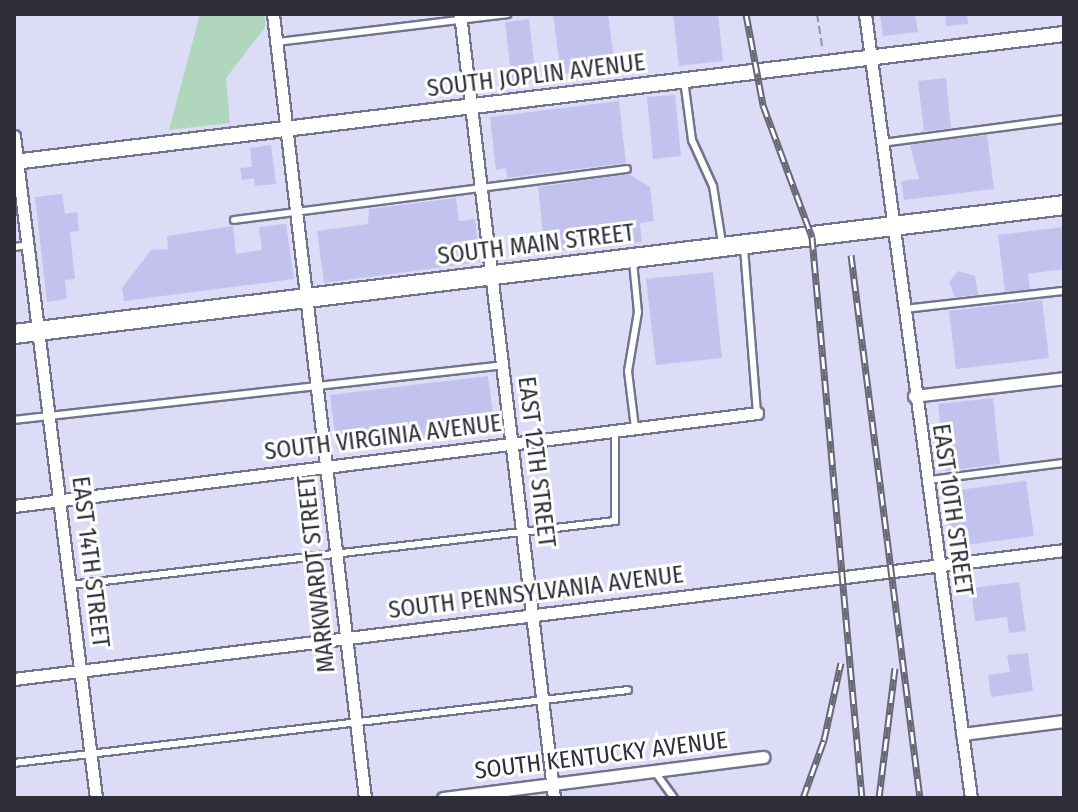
<!DOCTYPE html>
<style>
body{margin:0}
#map{position:relative;width:1078px;height:812px;overflow:hidden;background:#dcdcf7;font-family:"Fira Sans Condensed",sans-serif}
div>[style]{position:absolute}
[style*='--x']{left:calc(var(--x)*1px);top:calc(var(--y)*1px);width:calc(var(--w)*1px);rotate:calc(var(--a)*1deg)}
.green>*{inset:0;background:#b0d7bd}
.building>*{inset:0;background:#c3c1ee}
.path>*{height:2px;margin-top:-1px;transform-origin:0;background:repeating-linear-gradient(90deg,#9494a8 0 8px,transparent 0 12px)}
.roads{filter:drop-shadow(2px 0 #74738c) drop-shadow(-2px 0 #74738c) drop-shadow(0 2px #74738c) drop-shadow(0 -2px #74738c)}
.service>*{height:6px;margin:-3px;padding:0 3px;transform-origin:3px;border-radius:3px;background:#fff}
.minor>*{height:11px;margin:-5.5px;padding:0 5.5px;transform-origin:5.5px;border-radius:5.5px;background:#fff}
.tertiary>*{height:14px;margin:-7px;padding:0 7px;transform-origin:7px;border-radius:7px;background:#fff}
.primary>*{height:18px;margin:-9px;padding:0 9px;transform-origin:9px;border-radius:9px;background:#fff}
.rail>*{height:7px;margin-top:-3.5px;transform-origin:0;background:repeating-linear-gradient(90deg,#fff 0 12px,#676776 0 24px);box-sizing:border-box;border-block:2px solid #676776}
span{translate:-50% -50%;white-space:nowrap;text-align:center;line-height:1.15;-webkit-text-stroke:6px #fff;paint-order:stroke}
.street-label{font-size:24px;color:#2e2e38}
.frame{position:absolute;inset:0;border:16px solid #2e2e38;pointer-events:none}
</style>
<div id="map">
<div class="green">
<div style="clip-path:polygon(200px 14px,264px 14px,266px 26px,226px 78px,230px 123px,169px 130px)"></div>
</div>
<div class="building">
<div style="clip-path:polygon(553px 14px,608px 14px,615px 67px,561px 74px)"></div>
<div style="clip-path:polygon(673px 14px,718px 14px,723px 61px,679px 66px)"></div>
<div style="clip-path:polygon(880px 14px,915px 14px,918px 32px,883px 36px)"></div>
<div style="clip-path:polygon(945px 14px,967px 14px,968px 24px,946px 26px)"></div>
<div style="clip-path:polygon(529px 19px,536px 80px,512px 82px,505px 22px)"></div>
<div style="clip-path:polygon(946px 78px,951px 128px,924px 131px,918px 81px)"></div>
<div style="clip-path:polygon(675px 95px,681px 156px,653px 159px,647px 97px)"></div>
<div style="clip-path:polygon(619px 101px,626px 163px,507px 178px,506px 168px,496px 170px,490px 117px)"></div>
<div style="clip-path:polygon(987px 135px,994px 189px,904px 200px,901px 181px,919px 179px,910px 145px)"></div>
<div style="clip-path:polygon(271px 145px,276px 184px,255px 186px,254px 178px,242px 180px,240px 168px,252px 167px,250px 148px)"></div>
<div style="clip-path:polygon(629px 174px,650px 187px,654px 221px,640px 223px,642px 242px,545px 252px,538px 187px)"></div>
<div style="clip-path:polygon(62px 194px,65px 214px,77px 212px,79px 231px,70px 232px,75px 279px,65px 280px,67px 299px,47px 302px,35px 197px)"></div>
<div style="clip-path:polygon(456px 198px,459px 221px,475px 219px,480px 262px,324px 283px,317px 231px,368px 224px,369px 209px)"></div>
<div style="clip-path:polygon(286px 224px,294px 279px,124px 301px,122px 288px,151px 250px,168px 249px,167px 236px,233px 226px,236px 254px,262px 250px,259px 227px)"></div>
<div style="clip-path:polygon(1064px 227px,1064px 269px,1028px 274px,1030px 289px,1005px 292px,998px 235px)"></div>
<div style="clip-path:polygon(958px 271px,975px 276px,978px 295px,955px 297px,949px 282px)"></div>
<div style="clip-path:polygon(713px 272px,722px 358px,656px 365px,646px 279px)"></div>
<div style="clip-path:polygon(1042px 300px,1049px 358px,956px 369px,949px 311px)"></div>
<div style="clip-path:polygon(488px 376px,495px 430px,337px 450px,330px 395px)"></div>
<div style="clip-path:polygon(993px 398px,1000px 464px,946px 471px,938px 404px)"></div>
<div style="clip-path:polygon(1026px 481px,1034px 536px,951px 547px,944px 492px)"></div>
<div style="clip-path:polygon(1019px 582px,1026px 631px,1009px 633px,1007px 617px,975px 621px,971px 588px)"></div>
<div style="clip-path:polygon(1028px 653px,1033px 691px,991px 697px,988px 675px,1010px 672px,1007px 655px)"></div>
</div>
<div class="path">
<div style="--x:817;--y:14;--w:36;--a:81"></div>
</div>
<div class="roads">
<div class="service">
<div style="--x:277;--y:42;--w:232;--a:-6.9"></div>
<div style="--x:684;--y:80;--w:61;--a:82.4"></div>
<div style="--x:692;--y:140;--w:51;--a:65.5"></div>
<div style="--x:713;--y:186;--w:58;--a:81"></div>
<div style="--x:882;--y:143;--w:184;--a:-7.5"></div>
<div style="--x:234;--y:220;--w:396;--a:-7.4"></div>
<div style="--x:14;--y:247;--w:14;--a:-8"></div>
<div style="--x:744;--y:248;--w:166;--a:85.5"></div>
<div style="--x:633;--y:262;--w:50;--a:84.3"></div>
<div style="--x:638;--y:312;--w:60;--a:99.6"></div>
<div style="--x:628;--y:371;--w:57;--a:83"></div>
<div style="--x:905;--y:309;--w:160;--a:-6.5"></div>
<div style="--x:14;--y:420;--w:491;--a:-6.4"></div>
<div style="--x:929;--y:480;--w:136;--a:-7.2"></div>
<div style="--x:70;--y:585;--w:549;--a:-6.7"></div>
<div style="--x:615;--y:521;--w:90;--a:-90"></div>
<div style="--x:14;--y:763;--w:618;--a:-6.78"></div>
<div style="--x:655;--y:772;--w:32;--a:54"></div>
</div>
<div class="minor">
<div style="--x:273;--y:14;--w:789;--a:83.31"></div>
<div style="--x:460;--y:14;--w:790;--a:83.16"></div>
<div style="--x:865;--y:14;--w:791;--a:82.3"></div>
<div style="--x:14;--y:136;--w:667;--a:82.94"></div>
<div style="--x:914;--y:396;--w:151;--a:-6.8"></div>
<div style="--x:14;--y:506;--w:749;--a:-7.13"></div>
<div style="--x:14;--y:679;--w:1058;--a:-7"></div>
<div style="--x:962;--y:734;--w:103;--a:-7.3"></div>
<div style="--x:443;--y:798;--w:323;--a:-7.3"></div>
</div>
<div class="tertiary">
<div style="--x:14;--y:162;--w:1058;--a:-6.95"></div>
</div>
<div class="primary">
<div style="--x:14;--y:334;--w:1058;--a:-7"></div>
</div>
</div>
<div class="rail">
<div style="--x:746;--y:14;--w:93;--a:79.4"></div>
<div style="--x:763;--y:105;--w:141;--a:69.6"></div>
<div style="--x:812;--y:237;--w:563;--a:84.91"></div>
<div style="--x:851;--y:255;--w:547;--a:82.76"></div>
<div style="--x:803;--y:798;--w:62;--a:-70.1"></div>
<div style="--x:824;--y:740;--w:79;--a:-77.6"></div>
<div style="--x:879;--y:798;--w:131;--a:-83"></div>
</div>
<div class="street-label">
<span style="left:536px;top:76px;rotate:-7deg">SOUTH JOPLIN AVENUE</span>
<span style="left:536px;top:245px;rotate:-7deg">SOUTH MAIN STREET</span>
<span style="left:383px;top:438px;rotate:-7deg">SOUTH VIRGINIA AVENUE</span>
<span style="left:536px;top:462px;rotate:83deg">EAST 12TH STREET</span>
<span style="left:952px;top:510px;rotate:82deg">EAST 10TH STREET</span>
<span style="left:90px;top:562px;rotate:83deg">EAST 14TH STREET</span>
<span style="left:317px;top:574px;rotate:-96deg">MARKWARDT STREET</span>
<span style="left:536px;top:593px;rotate:-7deg">SOUTH PENNSYLVANIA AVENUE</span>
<span style="left:601px;top:756px;rotate:-7deg">SOUTH KENTUCKY AVENUE</span>
</div>
<div class="frame"></div>
</div>
